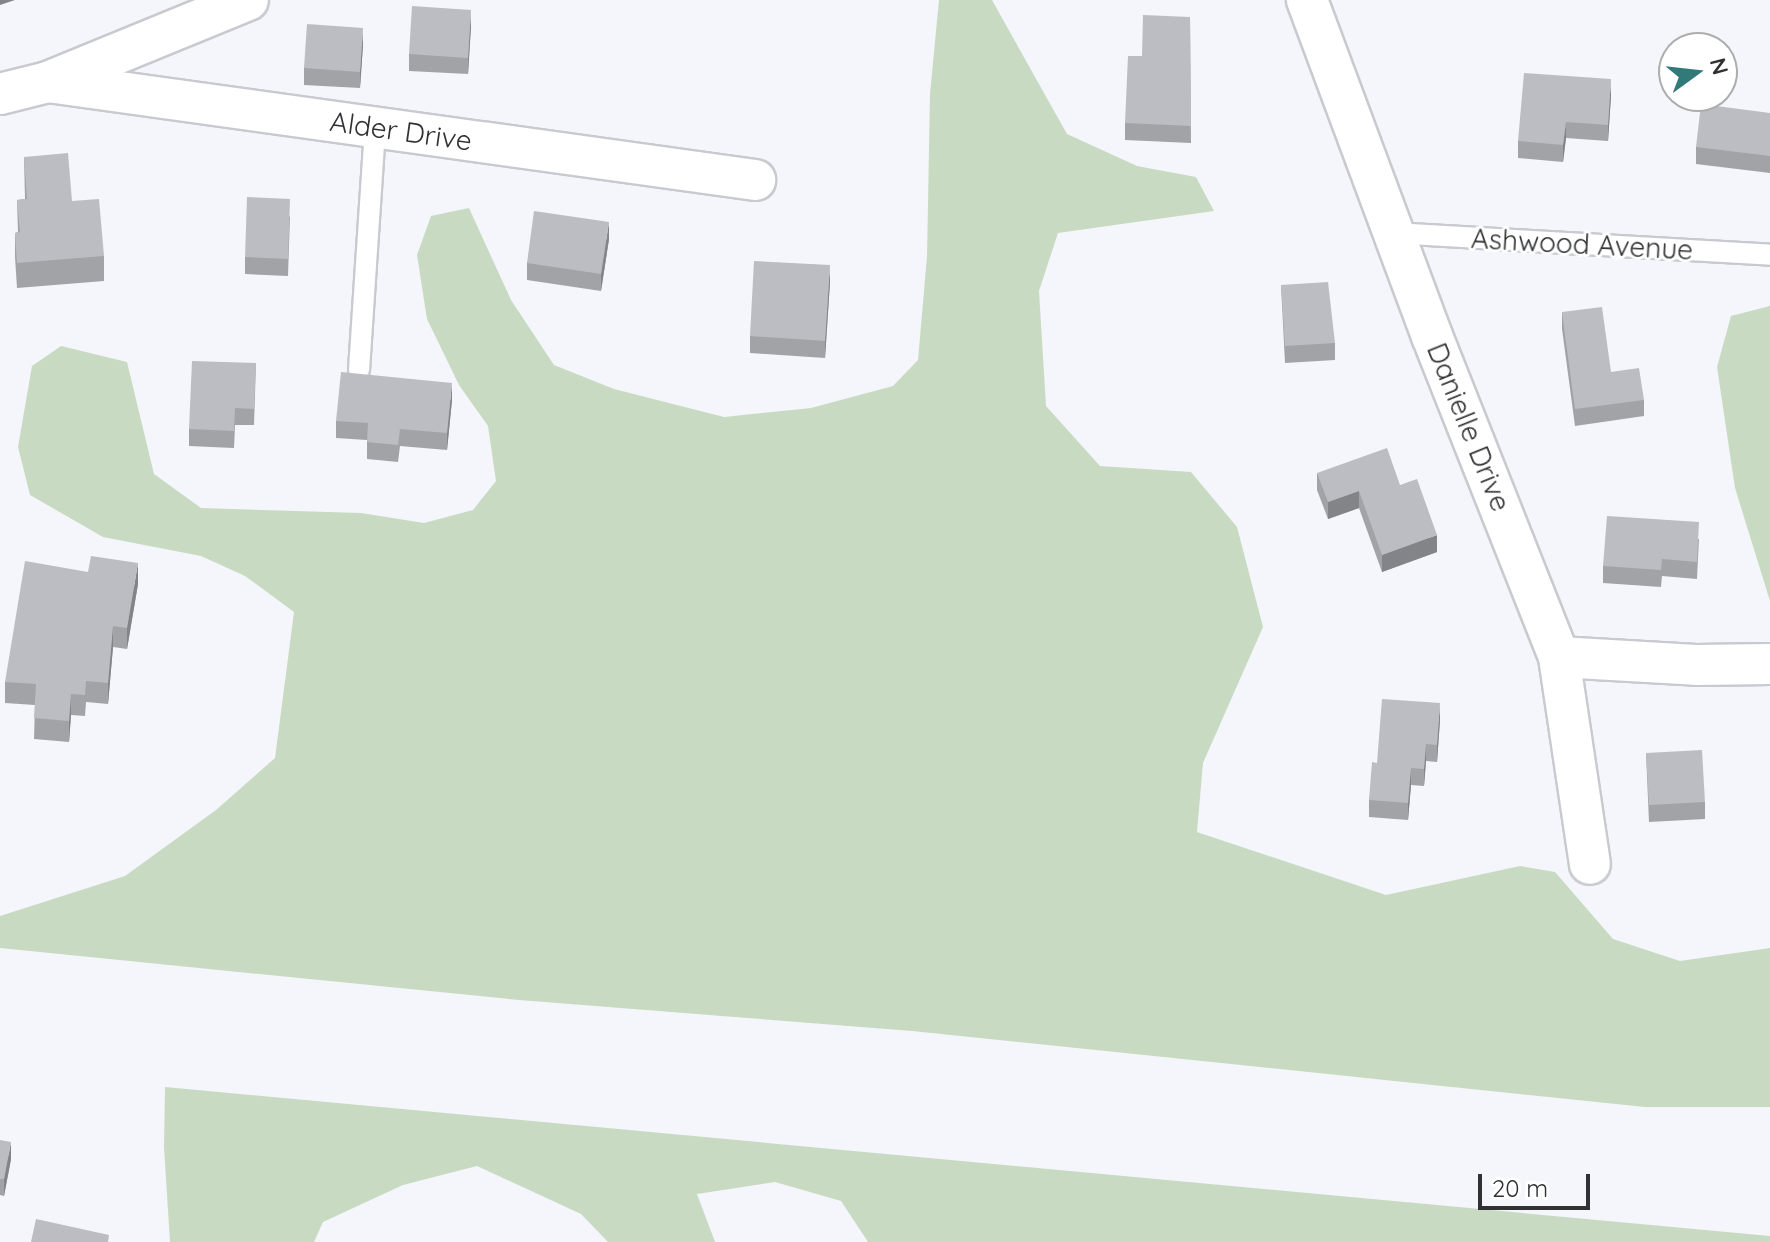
<!DOCTYPE html>
<style>
body{margin:0}
#map{position:relative;width:1770px;height:1242px;overflow:hidden;background:#f4f6fc;font-family:Quicksand,sans-serif}
div>[style]{position:absolute}
[style*='--x']{left:calc(var(--x)*1px);top:calc(var(--y)*1px);width:calc(var(--w)*1px);rotate:calc(var(--a)*1deg)}
.green>*{inset:0;background:#c8dbc2}
.roads{filter:drop-shadow(2px 0 #c8cacf) drop-shadow(-2px 0 #c8cacf) drop-shadow(0 2px #c8cacf) drop-shadow(0 -2px #c8cacf)}
.lane>*{height:20px;margin:-10px;padding:0 10px;transform-origin:10px;border-radius:10px;background:#fff}
.street>*{height:40px;margin:-20px;padding:0 20px;transform-origin:20px;border-radius:20px;background:#fff}
.wall>*{inset:0;background:#a1a3a7}
.shaded-wall>*{inset:0;background:#838488}
.building>*{inset:0;background:#bbbdc2}
span{translate:-50% -50%;white-space:nowrap;text-align:center;line-height:1.15;-webkit-text-stroke:6px #fff;paint-order:stroke}
.street-label{font-size:28px;color:#303133}
.north{position:absolute;left:1658px;top:32px;width:80px;height:80px;box-sizing:border-box;background:#fff;border:2px solid #acadad;border-radius:50%;rotate:75deg;font-size:22px;font-weight:700;line-height:32px;text-align:center;color:#303133}
.north::after{content:'';display:block;margin:auto;width:28px;height:36px;background:#317a79;clip-path:polygon(50% 0,100% 100%,50% 72%,0 100%)}
.scale{position:absolute;left:1478px;top:1174px;width:112px;height:36px;box-sizing:border-box;border:4px solid #303133;border-top:0;padding-left:10px;font-size:24px;line-height:28px;white-space:nowrap;color:#303133;-webkit-text-stroke:6px #fff;paint-order:stroke}
</style>
<div id="map">
<div class="green">
<div style="clip-path:polygon(939px 0,992px 0,1067px 134px,1137px 166px,1196px 177px,1214px 211px,1058px 233px,1039px 291px,1046px 406px,1100px 466px,1191px 472px,1237px 527px,1263px 627px,1203px 763px,1197px 832px,1386px 895px,1520px 866px,1555px 872px,1613px 939px,1680px 961px,1770px 948px,1770px 1107px,1645px 1107px,912px 1031px,519px 1000px,0 948px,0 916px,125px 876px,216px 810px,275px 758px,294px 612px,245px 576px,201px 556px,103px 537px,30px 495px,18px 447px,32px 366px,61px 346px,127px 362px,154px 474px,201px 508px,361px 513px,424px 523px,473px 510px,496px 481px,488px 426px,459px 385px,427px 319px,417px 255px,431px 216px,469px 208px,511px 300px,554px 365px,614px 389px,724px 417px,811px 408px,893px 386px,918px 360px,927px 256px,930px 94px)"></div>
<div style="clip-path:polygon(1770px 306px,1770px 601px,1735px 488px,1717px 367px,1731px 316px)"></div>
<div style="clip-path:polygon(165px 1087px,1770px 1236px,1770px 1242px,868px 1242px,841px 1201px,775px 1182px,697px 1194px,715px 1242px,608px 1242px,581px 1214px,477px 1166px,403px 1185px,323px 1222px,314px 1242px,170px 1242px,164px 1147px)"></div>
</div>
<div class="roads">
<div class="lane">
<div style="--x:1394;--y:233;--w:377;--a:3.3"></div>
<div style="--x:359;--y:370;--w:244;--a:-86.2"></div>
</div>
<div class="street">
<div style="--x:1307;--y:0;--w:358;--a:69.6"></div>
<div style="--x:1432;--y:336;--w:345;--a:68.4"></div>
<div style="--x:1559;--y:657;--w:209;--a:81.5"></div>
<div style="--x:48;--y:82;--w:714;--a:7.89"></div>
<div style="--x:0;--y:94;--w:49;--a:-14"></div>
<div style="--x:48;--y:82;--w:216;--a:-22.3"></div>
<div style="--x:1559;--y:657;--w:137;--a:3.3"></div>
<div style="--x:1696;--y:665;--w:74;--a:-0.8"></div>
</div>
</div>
<div class="wall">
<div style="clip-path:polygon(1190px 17px,1191px 143px,1125px 140px,1125px 123px,1142px 56px)"></div>
<div style="clip-path:polygon(471px 26px,468px 74px,409px 71px,409px 54px)"></div>
<div style="clip-path:polygon(363px 45px,360px 88px,304px 85px,304px 68px)"></div>
<div style="clip-path:polygon(1611px 96px,1608px 141px,1566px 138px,1563px 162px,1518px 158px,1518px 141px)"></div>
<div style="clip-path:polygon(1770px 113px,1770px 173px,1696px 164px,1696px 147px)"></div>
<div style="clip-path:polygon(24px 157px,72px 201px,104px 256px,104px 281px,17px 288px,15px 257px,15px 233px,18px 232px,17px 200px,25px 199px)"></div>
<div style="clip-path:polygon(290px 216px,288px 276px,245px 274px,245px 257px)"></div>
<div style="clip-path:polygon(609px 239px,601px 291px,527px 280px,527px 263px)"></div>
<div style="clip-path:polygon(830px 282px,825px 358px,750px 353px,750px 336px)"></div>
<div style="clip-path:polygon(1281px 285px,1335px 343px,1335px 360px,1285px 363px)"></div>
<div style="clip-path:polygon(1562px 312px,1611px 372px,1644px 400px,1644px 416px,1575px 426px,1562px 329px)"></div>
<div style="clip-path:polygon(256px 363px,254px 425px,235px 425px,234px 448px,189px 446px,189px 429px)"></div>
<div style="clip-path:polygon(452px 400px,447px 450px,400px 446px,398px 462px,367px 459px,367px 440px,336px 438px,336px 421px)"></div>
<div style="clip-path:polygon(1317px 473px,1400px 485px,1437px 552px,1382px 572px,1359px 508px,1328px 519px,1317px 490px)"></div>
<div style="clip-path:polygon(1699px 539px,1697px 579px,1662px 576px,1661px 587px,1603px 583px,1603px 566px)"></div>
<div style="clip-path:polygon(138px 584px,127px 649px,113px 647px,108px 704px,86px 702px,85px 716px,71px 715px,69px 742px,34px 739px,35px 705px,5px 703px,5px 682px)"></div>
<div style="clip-path:polygon(1440px 720px,1437px 762px,1426px 761px,1424px 786px,1411px 785px,1408px 820px,1369px 817px,1369px 800px,1377px 763px)"></div>
<div style="clip-path:polygon(1646px 753px,1705px 802px,1705px 819px,1649px 822px)"></div>
<div style="clip-path:polygon(0 1140px,11px 1159px,4px 1196px,0 1195px)"></div>
</div>
<div class="shaded-wall">
<div style="clip-path:polygon(0 0,15px 0,0 5px)"></div>
<div style="clip-path:polygon(471px 10px,471px 26px,468px 74px,468px 58px)"></div>
<div style="clip-path:polygon(363px 28px,363px 45px,360px 88px,360px 72px)"></div>
<div style="clip-path:polygon(1611px 79px,1611px 96px,1608px 141px,1608px 125px)"></div>
<div style="clip-path:polygon(1566px 122px,1566px 138px,1563px 162px,1563px 145px)"></div>
<div style="clip-path:polygon(609px 222px,609px 239px,601px 291px,601px 274px)"></div>
<div style="clip-path:polygon(830px 265px,830px 282px,825px 358px,825px 341px)"></div>
<div style="clip-path:polygon(452px 383px,452px 400px,447px 450px,447px 433px)"></div>
<div style="clip-path:polygon(1359px 491px,1359px 508px,1328px 519px,1328px 502px)"></div>
<div style="clip-path:polygon(1437px 535px,1437px 552px,1382px 572px,1382px 555px)"></div>
<div style="clip-path:polygon(138px 563px,138px 584px,127px 649px,127px 628px)"></div>
<div style="clip-path:polygon(113px 626px,113px 647px,108px 704px,108px 683px)"></div>
<div style="clip-path:polygon(71px 694px,71px 715px,69px 742px,69px 721px)"></div>
<div style="clip-path:polygon(1440px 703px,1440px 720px,1437px 762px,1437px 745px)"></div>
<div style="clip-path:polygon(1426px 744px,1426px 761px,1424px 786px,1424px 769px)"></div>
<div style="clip-path:polygon(1411px 768px,1411px 785px,1408px 820px,1408px 803px)"></div>
<div style="clip-path:polygon(11px 1142px,11px 1159px,4px 1196px,4px 1179px)"></div>
</div>
<div class="building">
<div style="clip-path:polygon(412px 6px,471px 10px,468px 58px,409px 54px)"></div>
<div style="clip-path:polygon(1143px 15px,1190px 17px,1191px 126px,1125px 123px,1128px 56px,1142px 56px)"></div>
<div style="clip-path:polygon(307px 24px,363px 28px,360px 72px,304px 68px)"></div>
<div style="clip-path:polygon(1524px 73px,1611px 79px,1608px 125px,1566px 122px,1563px 145px,1518px 141px)"></div>
<div style="clip-path:polygon(1701px 104px,1770px 113px,1770px 156px,1696px 147px)"></div>
<div style="clip-path:polygon(68px 153px,72px 201px,99px 199px,104px 256px,17px 263px,15px 233px,20px 232px,17px 200px,27px 199px,24px 157px)"></div>
<div style="clip-path:polygon(247px 197px,290px 199px,288px 259px,245px 257px)"></div>
<div style="clip-path:polygon(534px 211px,609px 222px,601px 274px,527px 263px)"></div>
<div style="clip-path:polygon(754px 261px,830px 265px,825px 341px,750px 336px)"></div>
<div style="clip-path:polygon(1328px 282px,1335px 343px,1285px 346px,1281px 285px)"></div>
<div style="clip-path:polygon(1602px 307px,1611px 372px,1639px 368px,1644px 400px,1575px 409px,1562px 312px)"></div>
<div style="clip-path:polygon(192px 361px,256px 363px,254px 409px,235px 408px,234px 431px,189px 429px)"></div>
<div style="clip-path:polygon(341px 372px,452px 383px,447px 433px,400px 429px,398px 445px,367px 442px,368px 423px,336px 421px)"></div>
<div style="clip-path:polygon(1387px 448px,1400px 485px,1417px 479px,1437px 535px,1382px 555px,1359px 491px,1328px 502px,1317px 473px)"></div>
<div style="clip-path:polygon(1607px 516px,1699px 522px,1697px 562px,1662px 559px,1661px 570px,1603px 566px)"></div>
<div style="clip-path:polygon(91px 556px,138px 563px,127px 628px,113px 626px,108px 683px,86px 681px,85px 695px,71px 694px,69px 721px,34px 718px,36px 684px,5px 682px,25px 561px,88px 572px)"></div>
<div style="clip-path:polygon(1382px 699px,1440px 703px,1437px 745px,1426px 744px,1424px 769px,1411px 768px,1408px 803px,1369px 800px,1372px 762px,1377px 763px)"></div>
<div style="clip-path:polygon(1702px 750px,1705px 802px,1649px 805px,1646px 753px)"></div>
<div style="clip-path:polygon(0 1140px,11px 1142px,4px 1179px,0 1179px)"></div>
<div style="clip-path:polygon(36px 1219px,109px 1235px,108px 1242px,31px 1242px)"></div>
</div>
<div class="street-label">
<span style="left:401px;top:131px;rotate:8deg">Alder Drive</span>
<span style="left:1582px;top:244px;rotate:3deg">Ashwood Avenue</span>
<span style="left:1469px;top:427px;rotate:68deg">Danielle Drive</span>
</div>
<div class="north">N</div>
<div class="scale">20 m</div>
</div>
